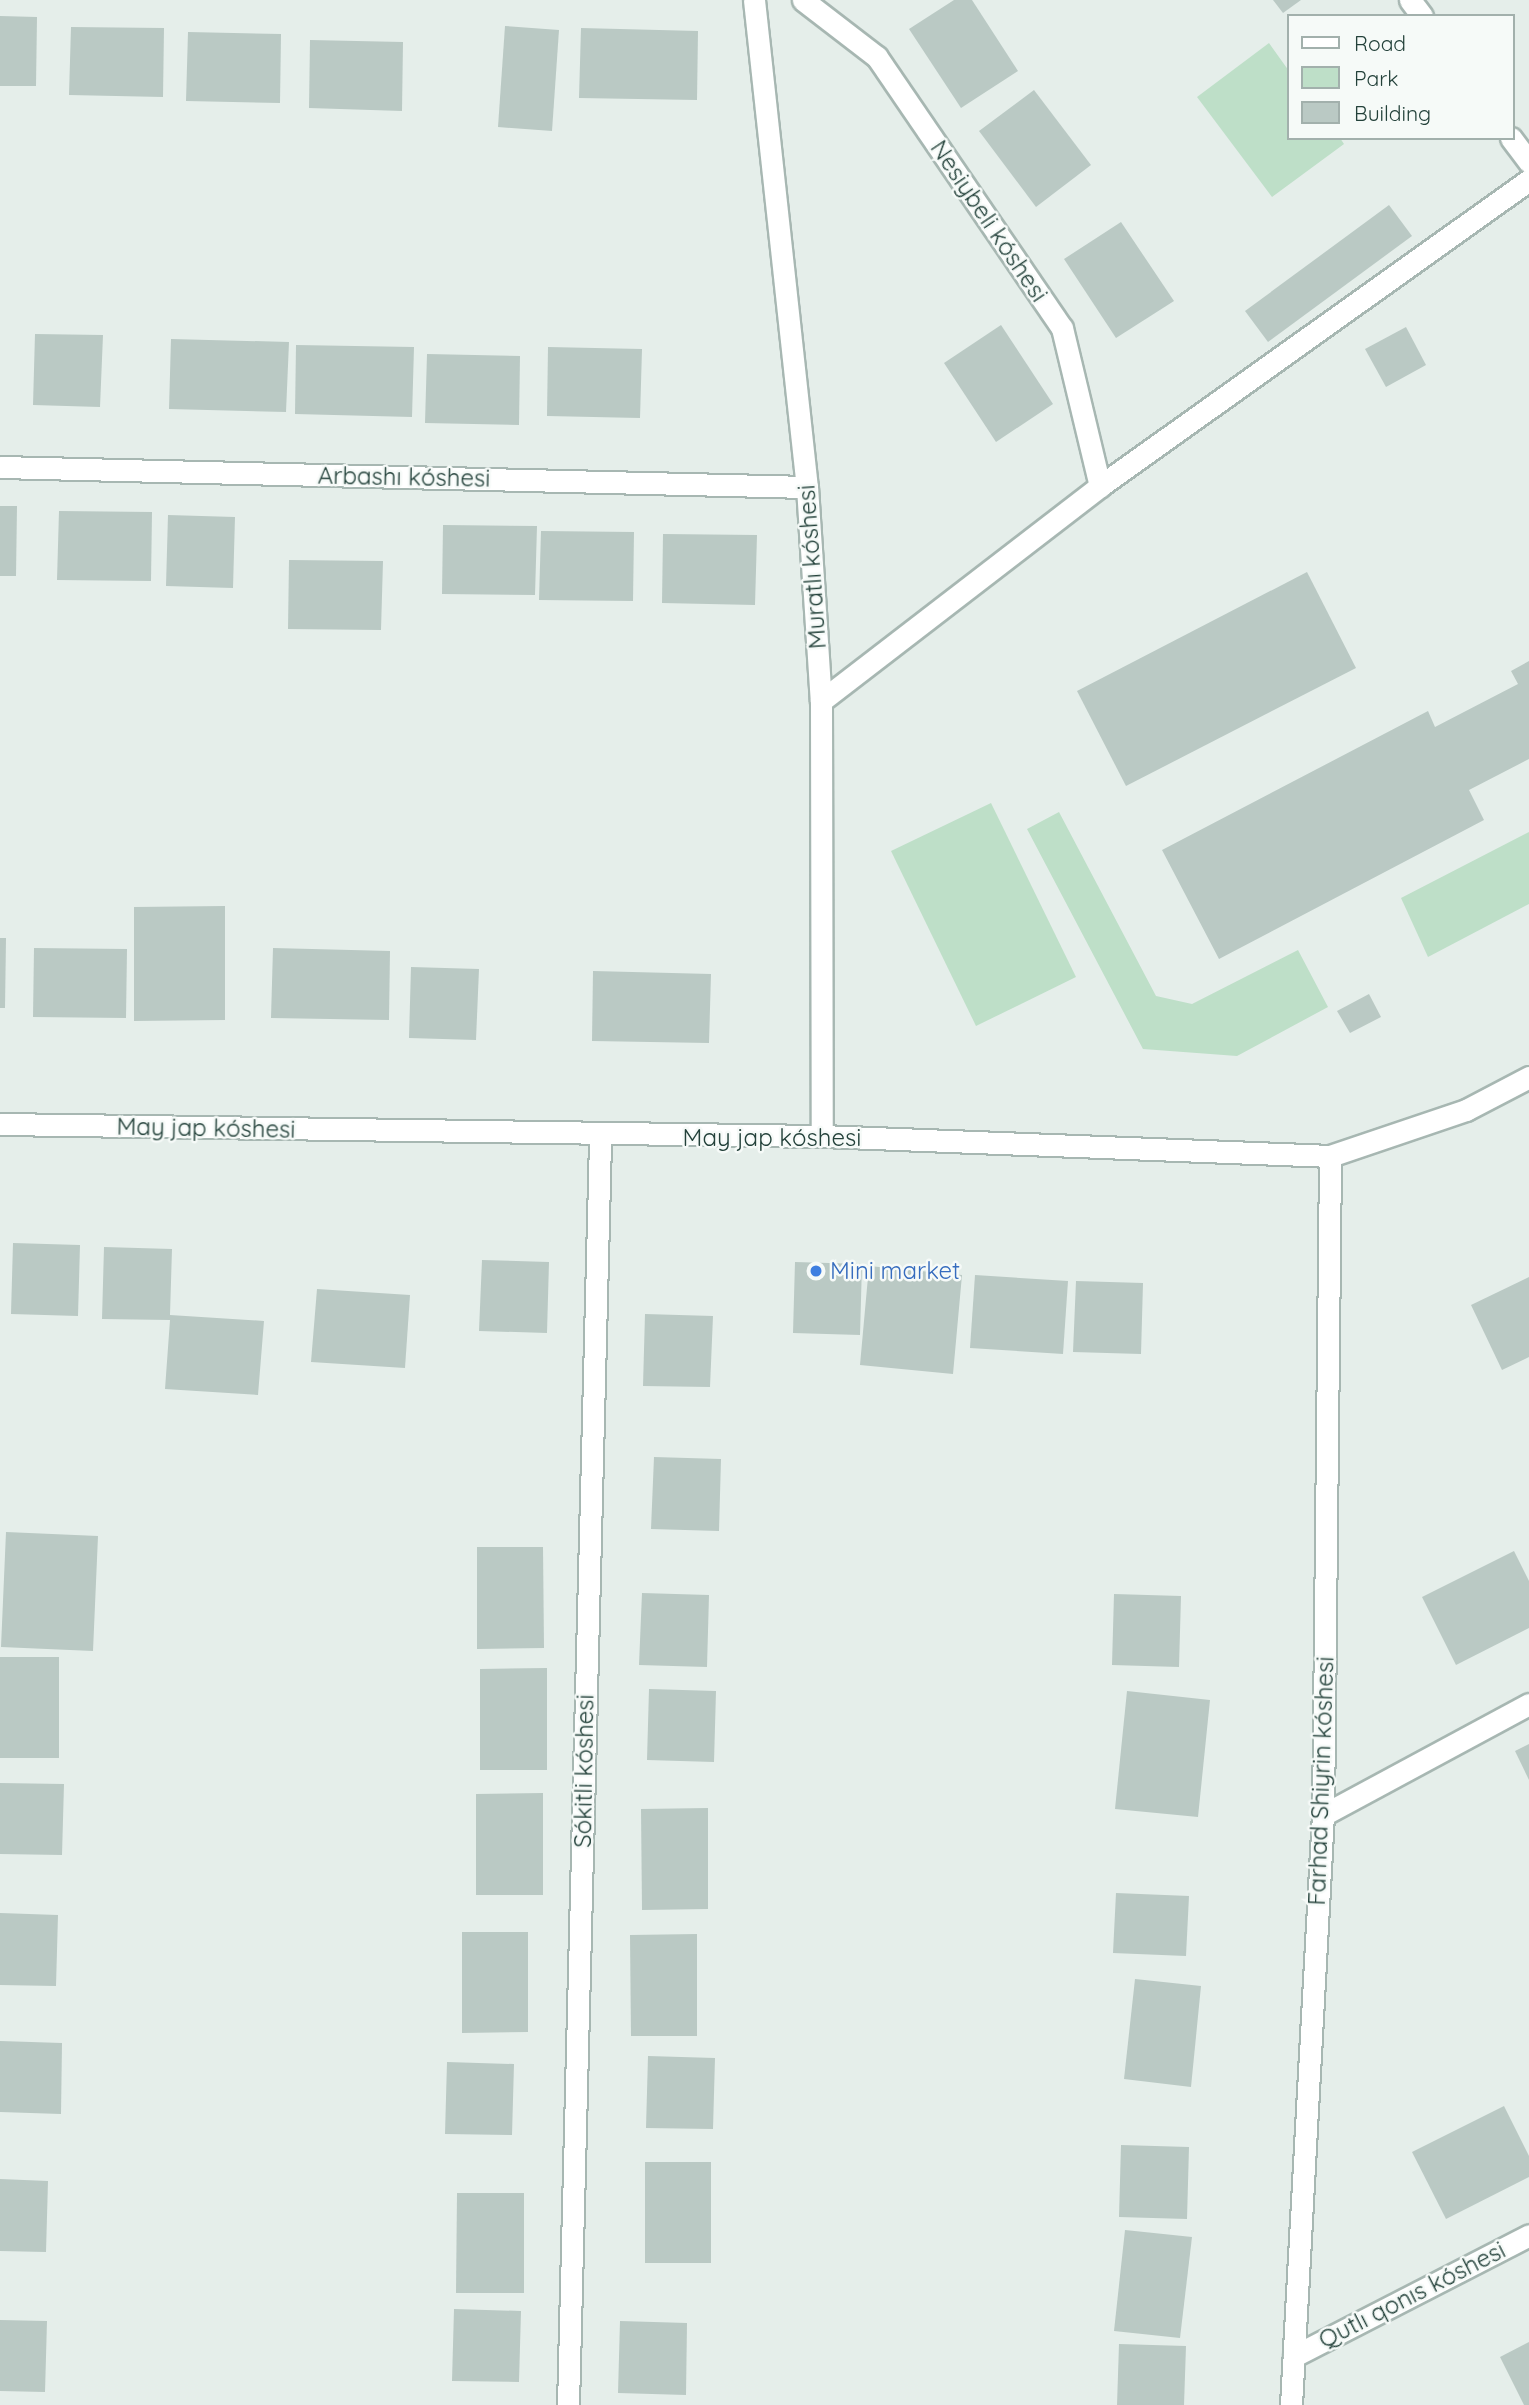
<!DOCTYPE html>
<meta charset="utf-8">
<style>
body{margin:0}
#map{position:relative;width:1529px;height:2405px;overflow:hidden;background:#e5eeea;font-family:Quicksand,sans-serif}
div>[style]{position:absolute}
[style*='--x']{left:calc(var(--x)*1px);top:calc(var(--y)*1px);width:calc(var(--w)*1px);rotate:calc(var(--a)*1deg)}
.green>*{inset:0;background:#bedfc8}
.building>*{inset:0;background:#bac9c4}
.roads{filter:drop-shadow(2px 0 #a7b7b2) drop-shadow(-2px 0 #a7b7b2) drop-shadow(0 2px #a7b7b2) drop-shadow(0 -2px #a7b7b2)}
.minor>*{height:21px;margin:-10.5px;padding:0 10.5px;transform-origin:10.5px;border-radius:10.5px;background:#fff}
.dots>*{width:19px;height:19px;translate:-50% -50%;box-sizing:border-box;border:4px solid #f6faf8;border-radius:50%}
span{translate:-50% -50%;white-space:nowrap;text-align:center;line-height:1.15;-webkit-text-stroke:5px #f6faf8;paint-order:stroke}
.street-label{font-size:24px;color:#23413a}
.shop-label{font-size:24px;color:#366cbe}
.left{translate:0 -50%;text-align:left}
.legend{position:absolute;left:1287px;top:14px;width:228px;height:126px;box-sizing:border-box;background:#f6faf8;border:2px solid #a2b0ac;margin:0;padding:9px 12px;list-style:none;font-size:21px;color:#23413a}
.legend li{display:flex;align-items:center;gap:14px;height:35px}
.legend b{width:35px;border:2px solid #a2b0ac}
</style>
<div id="map">
<div class="green">
<div style="clip-path:polygon(1269px 43px,1289px 71px,1289px 138px,1340px 138px,1344px 144px,1272px 197px,1197px 97px)"></div>
<div style="clip-path:polygon(991px 803px,1076px 977px,976px 1026px,891px 851px)"></div>
<div style="clip-path:polygon(1059px 812px,1156px 996px,1192px 1004px,1298px 950px,1328px 1007px,1237px 1056px,1143px 1049px,1027px 829px)"></div>
<div style="clip-path:polygon(1529px 832px,1529px 904px,1428px 957px,1401px 898px)"></div>
</div>
<div class="building">
<div style="clip-path:polygon(954px 0,972px 0,1018px 71px,961px 108px,909px 29px)"></div>
<div style="clip-path:polygon(1273px 0,1301px 0,1283px 13px)"></div>
<div style="clip-path:polygon(0 16px,37px 17px,36px 86px,0 86px)"></div>
<div style="clip-path:polygon(505px 26px,559px 30px,552px 131px,498px 127px)"></div>
<div style="clip-path:polygon(71px 27px,164px 28px,163px 97px,69px 95px)"></div>
<div style="clip-path:polygon(581px 28px,698px 31px,697px 100px,579px 98px)"></div>
<div style="clip-path:polygon(188px 32px,281px 34px,280px 103px,186px 101px)"></div>
<div style="clip-path:polygon(310px 40px,403px 42px,402px 111px,309px 108px)"></div>
<div style="clip-path:polygon(1034px 90px,1091px 165px,1036px 207px,979px 131px)"></div>
<div style="clip-path:polygon(1389px 205px,1412px 236px,1268px 342px,1245px 311px)"></div>
<div style="clip-path:polygon(1121px 222px,1174px 301px,1116px 338px,1064px 259px)"></div>
<div style="clip-path:polygon(1001px 325px,1053px 404px,996px 442px,944px 363px)"></div>
<div style="clip-path:polygon(1406px 327px,1426px 365px,1386px 387px,1365px 349px)"></div>
<div style="clip-path:polygon(35px 334px,103px 335px,100px 407px,33px 405px)"></div>
<div style="clip-path:polygon(171px 339px,289px 342px,286px 412px,169px 409px)"></div>
<div style="clip-path:polygon(296px 345px,414px 347px,412px 417px,295px 414px)"></div>
<div style="clip-path:polygon(548px 347px,642px 349px,640px 418px,547px 416px)"></div>
<div style="clip-path:polygon(427px 354px,520px 356px,519px 425px,425px 423px)"></div>
<div style="clip-path:polygon(0 506px,17px 506px,16px 576px,0 576px)"></div>
<div style="clip-path:polygon(59px 511px,152px 512px,151px 581px,57px 580px)"></div>
<div style="clip-path:polygon(168px 515px,235px 517px,233px 588px,166px 586px)"></div>
<div style="clip-path:polygon(443px 525px,537px 526px,535px 595px,442px 594px)"></div>
<div style="clip-path:polygon(541px 531px,634px 532px,633px 601px,539px 600px)"></div>
<div style="clip-path:polygon(663px 534px,757px 535px,755px 605px,662px 603px)"></div>
<div style="clip-path:polygon(289px 560px,383px 561px,381px 630px,288px 629px)"></div>
<div style="clip-path:polygon(1307px 572px,1356px 668px,1126px 786px,1077px 691px)"></div>
<div style="clip-path:polygon(1529px 661px,1529px 759px,1469px 790px,1484px 820px,1219px 959px,1162px 850px,1428px 711px,1435px 727px,1518px 684px,1511px 671px)"></div>
<div style="clip-path:polygon(225px 906px,225px 1020px,134px 1021px,134px 907px)"></div>
<div style="clip-path:polygon(0 938px,6px 938px,5px 1008px,0 1008px)"></div>
<div style="clip-path:polygon(34px 948px,127px 949px,126px 1018px,33px 1017px)"></div>
<div style="clip-path:polygon(273px 948px,390px 951px,389px 1020px,271px 1018px)"></div>
<div style="clip-path:polygon(411px 967px,479px 969px,476px 1040px,409px 1038px)"></div>
<div style="clip-path:polygon(593px 971px,711px 974px,709px 1043px,592px 1041px)"></div>
<div style="clip-path:polygon(1369px 994px,1381px 1017px,1350px 1033px,1337px 1011px)"></div>
<div style="clip-path:polygon(13px 1243px,80px 1245px,78px 1316px,11px 1314px)"></div>
<div style="clip-path:polygon(104px 1247px,172px 1249px,170px 1315px,264px 1321px,258px 1395px,165px 1389px,170px 1320px,102px 1319px)"></div>
<div style="clip-path:polygon(482px 1260px,549px 1262px,547px 1333px,479px 1331px)"></div>
<div style="clip-path:polygon(795px 1262px,862px 1264px,860px 1335px,793px 1333px)"></div>
<div style="clip-path:polygon(869px 1266px,962px 1275px,953px 1374px,860px 1365px)"></div>
<div style="clip-path:polygon(975px 1275px,1068px 1281px,1063px 1354px,970px 1348px)"></div>
<div style="clip-path:polygon(1529px 1277px,1529px 1357px,1502px 1370px,1471px 1305px)"></div>
<div style="clip-path:polygon(1076px 1281px,1143px 1283px,1141px 1354px,1073px 1352px)"></div>
<div style="clip-path:polygon(317px 1289px,410px 1295px,405px 1368px,311px 1362px)"></div>
<div style="clip-path:polygon(645px 1314px,713px 1316px,710px 1387px,643px 1386px)"></div>
<div style="clip-path:polygon(654px 1457px,721px 1459px,719px 1531px,651px 1529px)"></div>
<div style="clip-path:polygon(6px 1532px,98px 1536px,93px 1651px,1px 1647px)"></div>
<div style="clip-path:polygon(477px 1547px,543px 1547px,544px 1648px,477px 1649px)"></div>
<div style="clip-path:polygon(1514px 1551px,1529px 1581px,1529px 1628px,1456px 1665px,1422px 1597px)"></div>
<div style="clip-path:polygon(642px 1593px,709px 1595px,707px 1667px,639px 1665px)"></div>
<div style="clip-path:polygon(1114px 1594px,1181px 1596px,1179px 1667px,1112px 1665px)"></div>
<div style="clip-path:polygon(0 1657px,59px 1657px,59px 1758px,0 1758px)"></div>
<div style="clip-path:polygon(547px 1668px,547px 1770px,480px 1770px,480px 1669px)"></div>
<div style="clip-path:polygon(649px 1689px,716px 1691px,714px 1762px,647px 1760px)"></div>
<div style="clip-path:polygon(1127px 1691px,1210px 1700px,1198px 1817px,1115px 1809px)"></div>
<div style="clip-path:polygon(1529px 1744px,1529px 1780px,1515px 1751px)"></div>
<div style="clip-path:polygon(0 1783px,64px 1784px,62px 1855px,0 1854px)"></div>
<div style="clip-path:polygon(543px 1793px,543px 1895px,476px 1895px,476px 1794px)"></div>
<div style="clip-path:polygon(708px 1808px,708px 1909px,642px 1910px,641px 1809px)"></div>
<div style="clip-path:polygon(1116px 1893px,1189px 1896px,1186px 1956px,1113px 1953px)"></div>
<div style="clip-path:polygon(0 1913px,58px 1915px,56px 1986px,0 1985px)"></div>
<div style="clip-path:polygon(462px 1932px,528px 1932px,528px 2032px,462px 2033px)"></div>
<div style="clip-path:polygon(697px 1934px,697px 2036px,631px 2036px,630px 1935px)"></div>
<div style="clip-path:polygon(1135px 1979px,1201px 1986px,1191px 2087px,1124px 2079px)"></div>
<div style="clip-path:polygon(0 2041px,62px 2043px,61px 2114px,0 2112px)"></div>
<div style="clip-path:polygon(648px 2056px,715px 2058px,713px 2129px,646px 2128px)"></div>
<div style="clip-path:polygon(447px 2062px,514px 2064px,512px 2135px,445px 2134px)"></div>
<div style="clip-path:polygon(1504px 2106px,1529px 2156px,1529px 2177px,1446px 2219px,1412px 2152px)"></div>
<div style="clip-path:polygon(1121px 2145px,1189px 2147px,1187px 2219px,1119px 2217px)"></div>
<div style="clip-path:polygon(645px 2162px,711px 2162px,711px 2263px,645px 2263px)"></div>
<div style="clip-path:polygon(0 2179px,48px 2181px,46px 2252px,0 2251px)"></div>
<div style="clip-path:polygon(457px 2193px,524px 2193px,524px 2293px,456px 2293px)"></div>
<div style="clip-path:polygon(1125px 2230px,1192px 2237px,1180px 2338px,1114px 2331px)"></div>
<div style="clip-path:polygon(454px 2309px,521px 2311px,519px 2382px,452px 2381px)"></div>
<div style="clip-path:polygon(0 2320px,47px 2321px,45px 2392px,0 2391px)"></div>
<div style="clip-path:polygon(620px 2321px,687px 2323px,686px 2395px,618px 2393px)"></div>
<div style="clip-path:polygon(1529px 2342px,1529px 2405px,1524px 2405px,1500px 2357px)"></div>
<div style="clip-path:polygon(1119px 2344px,1186px 2346px,1184px 2405px,1117px 2405px)"></div>
</div>
<div class="roads">
<div class="minor">
<div style="--x:754;--y:0;--w:490;--a:83.8"></div>
<div style="--x:807;--y:487;--w:214;--a:86.3"></div>
<div style="--x:821;--y:701;--w:435;--a:89.9"></div>
<div style="--x:803;--y:0;--w:93;--a:37.6"></div>
<div style="--x:877;--y:57;--w:328;--a:55.7"></div>
<div style="--x:1062;--y:328;--w:163;--a:76.5"></div>
<div style="--x:1410;--y:0;--w:20;--a:53"></div>
<div style="--x:1511;--y:138;--w:30;--a:53"></div>
<div style="--x:0;--y:467;--w:807;--a:1.42"></div>
<div style="--x:821;--y:701;--w:352;--a:-37.6"></div>
<div style="--x:1100;--y:486;--w:527;--a:-35.5"></div>
<div style="--x:0;--y:1124;--w:822;--a:0.84"></div>
<div style="--x:822;--y:1136;--w:508;--a:2.25"></div>
<div style="--x:1330;--y:1156;--w:144;--a:-18.7"></div>
<div style="--x:1466;--y:1110;--w:71;--a:-27.6"></div>
<div style="--x:1323;--y:1815;--w:234;--a:-28.3"></div>
<div style="--x:1294;--y:2356;--w:264;--a:-27.2"></div>
<div style="--x:568;--y:2405;--w:1268;--a:-88.55"></div>
<div style="--x:1291;--y:2405;--w:591;--a:-86.9"></div>
<div style="--x:1323;--y:1815;--w:659;--a:-89.39"></div>
</div>
</div>
<div class="dots">
<div style="left:816px;top:1271px;background:#3f7fe0"></div>
</div>
<div class="street-label">
<span style="left:989px;top:221px;rotate:56deg">Nesiybeli kóshesi</span>
<span style="left:404px;top:477px;rotate:1deg">Arbashı kóshesi</span>
<span style="left:812px;top:567px;rotate:-94deg">Muratlı kóshesi</span>
<span style="left:206px;top:1128px;rotate:1deg">May jap kóshesi</span>
<span style="left:772px;top:1138px">May jap kóshesi</span>
<span style="left:584px;top:1771px;rotate:-89deg">Sókitli kóshesi</span>
<span style="left:1321px;top:1781px;rotate:-88deg">Farhad Shiyrin kóshesi</span>
<span style="left:1412px;top:2295px;rotate:-27deg">Qutlı qonıs kóshesi</span>
</div>
<div class="shop-label">
<span class="left" style="left:830px;top:1271px">Mini market</span>
</div>
<ul class="legend">
<li><b style="height:9px;background:#fff"></b>Road</li>
<li><b style="height:19px;background:#bedfc8"></b>Park</li>
<li><b style="height:19px;background:#bac9c4"></b>Building</li>
</ul>
</div>
